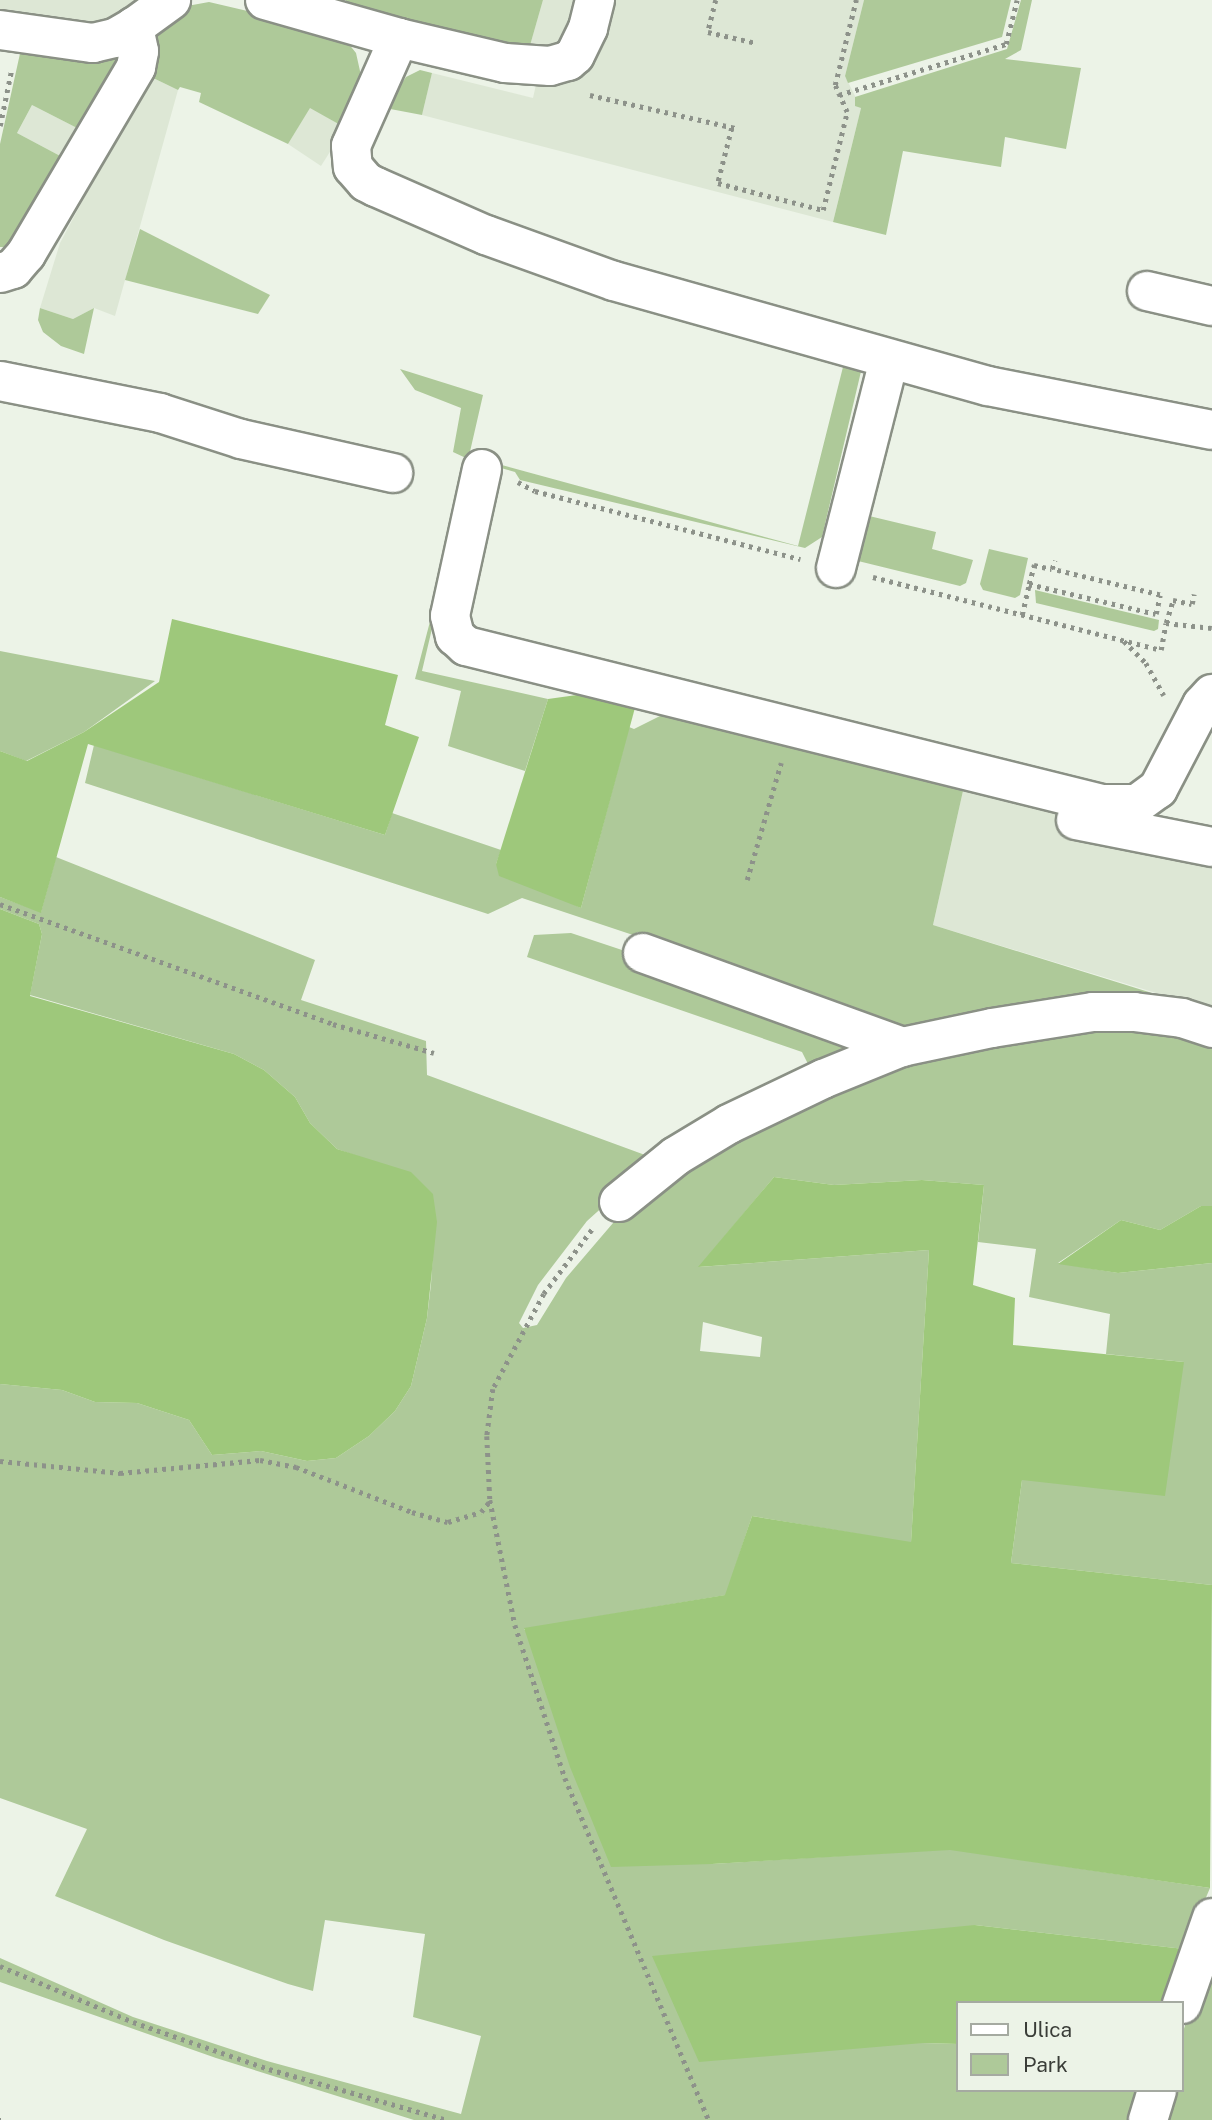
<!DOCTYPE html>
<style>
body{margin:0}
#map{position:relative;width:1212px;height:2120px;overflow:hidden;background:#ecf3e7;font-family:"Public Sans",sans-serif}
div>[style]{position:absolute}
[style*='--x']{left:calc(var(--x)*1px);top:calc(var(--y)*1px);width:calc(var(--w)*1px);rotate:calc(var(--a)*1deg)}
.built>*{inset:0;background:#dde7d5}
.green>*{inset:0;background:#aec999}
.forest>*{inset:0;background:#9ec87b}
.path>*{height:4.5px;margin-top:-2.25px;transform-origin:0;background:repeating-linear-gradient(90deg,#8d928a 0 3.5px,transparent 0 8.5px)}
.roads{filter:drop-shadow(2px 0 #8a9085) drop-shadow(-2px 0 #8a9085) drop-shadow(0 2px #8a9085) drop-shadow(0 -2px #8a9085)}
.minor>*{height:38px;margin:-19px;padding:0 19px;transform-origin:19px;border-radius:19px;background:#fff}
span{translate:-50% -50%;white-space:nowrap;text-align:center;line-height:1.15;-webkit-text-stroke:7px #ecf3e7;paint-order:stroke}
.legend{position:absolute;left:956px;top:2001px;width:228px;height:91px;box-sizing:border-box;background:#ecf3e7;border:2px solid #a5aaa1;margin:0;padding:9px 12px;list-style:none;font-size:21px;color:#3a3d38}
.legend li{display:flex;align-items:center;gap:14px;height:35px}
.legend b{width:35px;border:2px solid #a5aaa1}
</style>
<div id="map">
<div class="built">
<div style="clip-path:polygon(0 0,146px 0,106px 26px,0 14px)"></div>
<div style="clip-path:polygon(543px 0,864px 0,845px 76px,861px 108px,833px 222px,422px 115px,432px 73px,533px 98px,537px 80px,529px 49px)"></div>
<div style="clip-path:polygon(149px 76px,178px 90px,115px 316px,94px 308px,73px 319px,40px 308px,60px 243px)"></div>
<div style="clip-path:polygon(32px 105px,79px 129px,64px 158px,17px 133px)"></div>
<div style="clip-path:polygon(310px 107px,345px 128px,321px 166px,288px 144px)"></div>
<div style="clip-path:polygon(965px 782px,1212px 837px,1212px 1010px,933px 925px)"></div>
</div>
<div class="green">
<div style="clip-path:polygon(346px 0,543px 0,529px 49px,341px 6px)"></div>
<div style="clip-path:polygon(864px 0,1011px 0,1002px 37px,848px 83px,845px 76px)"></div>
<div style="clip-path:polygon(1021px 0,1032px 0,1021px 50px,1005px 59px,1081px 68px,1066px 149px,1005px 137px,1001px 167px,903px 151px,886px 235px,833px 222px,861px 108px,855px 106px,855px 97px,1007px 49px)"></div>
<div style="clip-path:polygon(209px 2px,329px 30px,344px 38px,356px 53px,362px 80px,342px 126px,310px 108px,288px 144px,199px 102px,201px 93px,180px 87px,178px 90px,149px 76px,147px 41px,187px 6px)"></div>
<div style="clip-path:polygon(21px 49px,131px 49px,79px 129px,32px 105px,17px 133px,64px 158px,14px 247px,0 247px,0 144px)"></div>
<div style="clip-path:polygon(420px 70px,432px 73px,422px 115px,385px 108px,406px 77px)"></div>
<div style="clip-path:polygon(140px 229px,270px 295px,258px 314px,125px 280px)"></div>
<div style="clip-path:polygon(40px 308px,73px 319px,94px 308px,84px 354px,61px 346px,43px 332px,38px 320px)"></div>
<div style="clip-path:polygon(844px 363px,863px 363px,822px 537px,805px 548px,520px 480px,515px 472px,468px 459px,453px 452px,461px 408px,415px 390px,400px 369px,483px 395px,469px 456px,798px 546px)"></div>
<div style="clip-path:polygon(470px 468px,422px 671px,548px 699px,525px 771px,448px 746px,461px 691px,415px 679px)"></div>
<div style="clip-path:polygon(865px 515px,936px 532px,932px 549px,973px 560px,966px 583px,960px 586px,854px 560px)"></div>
<div style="clip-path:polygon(989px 549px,1028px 558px,1020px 595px,1015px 598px,983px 590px,980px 584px)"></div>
<div style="clip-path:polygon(1035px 590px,1159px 620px,1158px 629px,1154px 631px,1036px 603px)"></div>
<div style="clip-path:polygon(0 651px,155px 681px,84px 732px,26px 761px,0 751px)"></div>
<div style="clip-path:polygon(666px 713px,965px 782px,933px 925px,1197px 1007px,915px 1031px,638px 932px,633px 935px,522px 898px,488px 914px,85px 783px,94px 745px,385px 835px,392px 813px,501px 850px,496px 864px,581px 908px,629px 727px,634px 729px)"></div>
<div style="clip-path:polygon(evenodd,56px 857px,315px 960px,301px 1000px,426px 1041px,427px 1075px,656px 1159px,587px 1221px,538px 1285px,519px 1323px,523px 1328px,537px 1325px,566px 1278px,625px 1209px,682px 1165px,884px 1063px,1089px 1023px,1212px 1037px,1212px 1206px,1201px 1206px,1160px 1230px,1121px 1220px,1058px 1263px,1118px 1273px,1212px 1263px,1212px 1585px,1011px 1563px,1022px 1480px,1184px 1362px,1106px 1354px,1110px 1314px,1029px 1297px,1036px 1249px,978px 1242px,984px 1185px,922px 1180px,834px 1185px,774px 1177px,699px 1267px,929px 1250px,911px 1543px,752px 1516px,726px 1595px,524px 1629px,712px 1864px,950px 1849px,1210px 1888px,1184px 1949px,975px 1925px,923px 2043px,958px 2044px,958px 2090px,1145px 2090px,1136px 2120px,414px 2120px,216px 2058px,0 1982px,0 1958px,133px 2017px,267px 2061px,461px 2114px,481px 2036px,413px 2017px,425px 1934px,325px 1920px,313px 1991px,288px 1984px,164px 1940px,55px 1896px,87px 1829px,0 1798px,0 1384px,62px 1390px,95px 1402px,137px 1403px,189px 1420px,212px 1455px,261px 1451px,307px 1461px,336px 1458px,369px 1436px,395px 1411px,411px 1386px,427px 1318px,431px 1284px,433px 1252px,371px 1161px,337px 1149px,310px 1123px,295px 1097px,264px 1070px,234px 1054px,30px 995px,42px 934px,39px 924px,0 909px,0 897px,41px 912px,56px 857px,703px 1322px,762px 1337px,760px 1357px,700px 1351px,703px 1322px)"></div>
<div style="clip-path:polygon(571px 933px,628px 952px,861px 1049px,813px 1074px,802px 1052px,527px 957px,534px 935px)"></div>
<div style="clip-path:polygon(1212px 1942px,1212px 2120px,1159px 2120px,1166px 2090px,1182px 2090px,1182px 2035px)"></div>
</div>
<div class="forest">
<div style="clip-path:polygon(172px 619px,398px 675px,385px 725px,419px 737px,385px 835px,88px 744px,41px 913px,0 897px,0 751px,27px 761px,84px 732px,159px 682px)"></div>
<div style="clip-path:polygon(584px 694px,636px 704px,581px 908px,499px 876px,496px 864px,548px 699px)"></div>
<div style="clip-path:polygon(0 909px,39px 924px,42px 934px,30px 996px,234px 1054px,264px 1070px,295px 1097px,310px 1123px,337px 1149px,411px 1172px,433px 1194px,437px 1222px,427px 1318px,411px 1386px,395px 1411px,369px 1436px,336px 1458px,307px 1461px,261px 1451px,212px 1455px,189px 1420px,137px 1403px,95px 1402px,62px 1390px,0 1384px)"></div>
<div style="clip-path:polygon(774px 1177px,834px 1185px,922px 1180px,984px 1185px,973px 1285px,1015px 1298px,1013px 1345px,1184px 1362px,1165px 1496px,1022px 1480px,1011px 1563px,1212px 1585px,1210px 1888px,950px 1850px,712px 1864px,611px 1867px,570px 1767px,524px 1628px,725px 1595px,752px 1516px,911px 1542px,929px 1250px,698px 1267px)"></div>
<div style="clip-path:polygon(1201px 1206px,1212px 1206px,1212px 1263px,1118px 1273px,1058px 1264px,1121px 1220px,1160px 1230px)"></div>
<div style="clip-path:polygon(975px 1925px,1184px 1949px,1170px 2003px,958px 2003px,958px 2044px,923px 2043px,699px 2062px,652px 1956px)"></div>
</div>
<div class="path">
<div style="--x:716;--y:0;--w:33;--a:104"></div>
<div style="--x:708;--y:32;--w:49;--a:12.9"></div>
<div style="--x:590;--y:95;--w:149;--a:12.8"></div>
<div style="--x:839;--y:95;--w:175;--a:-17"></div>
<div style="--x:1006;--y:44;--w:45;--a:-76"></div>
<div style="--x:0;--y:126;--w:55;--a:-78.5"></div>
<div style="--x:732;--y:128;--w:57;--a:104.3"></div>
<div style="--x:718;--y:183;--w:108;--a:14.4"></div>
<div style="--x:823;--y:210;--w:101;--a:-76.2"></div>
<div style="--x:847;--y:112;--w:30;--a:-114"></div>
<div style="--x:835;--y:85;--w:88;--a:-76.1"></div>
<div style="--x:518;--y:482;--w:19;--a:28"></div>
<div style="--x:535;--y:491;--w:274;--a:14.4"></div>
<div style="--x:873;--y:577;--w:297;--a:14.2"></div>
<div style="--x:1161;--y:650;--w:27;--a:-80"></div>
<div style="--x:1166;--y:623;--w:46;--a:6.2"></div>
<div style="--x:1029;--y:584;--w:20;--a:-75"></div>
<div style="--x:1034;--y:565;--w:18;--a:13"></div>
<div style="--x:1022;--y:615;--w:32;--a:-77"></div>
<div style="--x:1029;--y:584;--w:130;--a:13.3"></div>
<div style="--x:1156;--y:614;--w:19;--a:-78"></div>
<div style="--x:1160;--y:595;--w:111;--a:-166.5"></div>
<div style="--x:1052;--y:569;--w:9;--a:-72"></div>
<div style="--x:1166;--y:623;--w:24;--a:-73"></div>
<div style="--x:1173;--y:600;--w:19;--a:12"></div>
<div style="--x:1192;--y:604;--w:10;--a:-79"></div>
<div style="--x:1124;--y:641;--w:31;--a:45"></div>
<div style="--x:1146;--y:663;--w:37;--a:61"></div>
<div style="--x:747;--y:880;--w:122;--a:-73.8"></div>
<div style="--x:0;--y:904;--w:354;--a:19.8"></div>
<div style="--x:333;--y:1024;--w:105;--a:16"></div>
<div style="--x:592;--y:1230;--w:80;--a:126.9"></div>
<div style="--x:544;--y:1294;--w:108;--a:118.2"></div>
<div style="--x:493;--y:1389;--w:47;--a:97.3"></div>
<div style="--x:487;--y:1436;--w:64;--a:87.3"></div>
<div style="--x:490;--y:1500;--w:127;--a:78.7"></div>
<div style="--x:515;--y:1625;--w:161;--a:71.9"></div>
<div style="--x:565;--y:1778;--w:371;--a:67.2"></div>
<div style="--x:0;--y:1461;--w:121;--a:5.7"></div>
<div style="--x:120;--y:1473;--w:141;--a:-5.3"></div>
<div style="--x:260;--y:1460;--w:37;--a:11"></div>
<div style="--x:296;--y:1467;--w:124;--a:21.2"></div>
<div style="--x:412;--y:1512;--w:37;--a:16"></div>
<div style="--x:448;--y:1522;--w:34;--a:-17"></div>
<div style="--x:481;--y:1512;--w:14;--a:-51"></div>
<div style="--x:0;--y:1966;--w:144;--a:22.8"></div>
<div style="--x:133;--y:2022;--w:144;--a:19.1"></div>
<div style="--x:269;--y:2069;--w:185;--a:16"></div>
<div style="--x:0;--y:2120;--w:1;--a:0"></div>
</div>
<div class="roads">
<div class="minor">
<div style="--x:265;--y:0;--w:139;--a:15.8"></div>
<div style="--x:399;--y:38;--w:118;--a:114"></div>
<div style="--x:351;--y:146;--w:21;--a:85"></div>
<div style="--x:353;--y:167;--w:20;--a:49"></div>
<div style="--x:366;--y:182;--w:11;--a:27"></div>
<div style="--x:376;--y:187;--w:120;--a:23.6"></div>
<div style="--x:486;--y:235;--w:136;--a:19.8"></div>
<div style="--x:614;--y:281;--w:388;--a:15.7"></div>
<div style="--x:988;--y:386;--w:228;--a:11.1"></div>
<div style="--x:0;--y:30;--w:94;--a:8"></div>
<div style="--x:93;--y:43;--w:23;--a:-13"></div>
<div style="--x:115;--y:38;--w:22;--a:-30"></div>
<div style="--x:399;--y:38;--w:109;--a:13.3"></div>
<div style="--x:505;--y:63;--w:45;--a:3.8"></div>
<div style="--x:550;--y:66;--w:19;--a:-16"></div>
<div style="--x:568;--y:61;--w:9;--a:-41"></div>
<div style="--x:575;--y:55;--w:30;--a:-64"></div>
<div style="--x:588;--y:28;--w:29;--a:-76"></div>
<div style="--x:0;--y:273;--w:14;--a:-17"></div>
<div style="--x:13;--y:269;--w:20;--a:-49"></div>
<div style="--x:26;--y:254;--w:217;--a:-59.5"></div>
<div style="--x:136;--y:67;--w:16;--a:-79"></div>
<div style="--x:139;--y:51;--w:25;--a:-102"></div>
<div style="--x:134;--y:27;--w:46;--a:-36.1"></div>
<div style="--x:1147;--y:291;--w:67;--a:13"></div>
<div style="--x:0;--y:381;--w:163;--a:11.3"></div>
<div style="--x:160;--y:413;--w:85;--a:17.8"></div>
<div style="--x:241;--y:439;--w:156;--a:12.6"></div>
<div style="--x:482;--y:469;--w:150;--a:102.3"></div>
<div style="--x:450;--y:616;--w:21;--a:76"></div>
<div style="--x:455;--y:636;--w:15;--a:42"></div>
<div style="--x:466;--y:646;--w:655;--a:13.95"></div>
<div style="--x:1102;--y:804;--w:35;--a:0"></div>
<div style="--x:1137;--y:804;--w:26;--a:-36"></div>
<div style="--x:1158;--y:789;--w:95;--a:-62.4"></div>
<div style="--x:1202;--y:705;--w:15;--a:-48"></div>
<div style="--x:836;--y:568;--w:215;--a:-75.7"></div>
<div style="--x:1076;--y:820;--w:139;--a:11.2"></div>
<div style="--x:643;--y:953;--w:276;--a:19.9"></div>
<div style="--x:619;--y:1202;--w:73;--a:-38.9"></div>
<div style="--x:676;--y:1156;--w:62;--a:-31.1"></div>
<div style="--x:729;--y:1124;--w:104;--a:-25.6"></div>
<div style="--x:823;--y:1079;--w:85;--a:-22.1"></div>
<div style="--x:902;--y:1047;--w:92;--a:-11.9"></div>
<div style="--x:992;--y:1028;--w:102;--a:-9"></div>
<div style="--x:1093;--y:1012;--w:41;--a:0"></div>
<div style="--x:1134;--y:1012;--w:48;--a:7.1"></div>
<div style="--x:1182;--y:1018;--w:32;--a:18"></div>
<div style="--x:1182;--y:2004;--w:91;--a:-70.8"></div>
<div style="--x:1148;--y:2120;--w:31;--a:-73"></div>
</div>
</div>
<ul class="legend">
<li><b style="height:9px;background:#fff"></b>Ulica</li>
<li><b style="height:19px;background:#aec999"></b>Park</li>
</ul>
</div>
